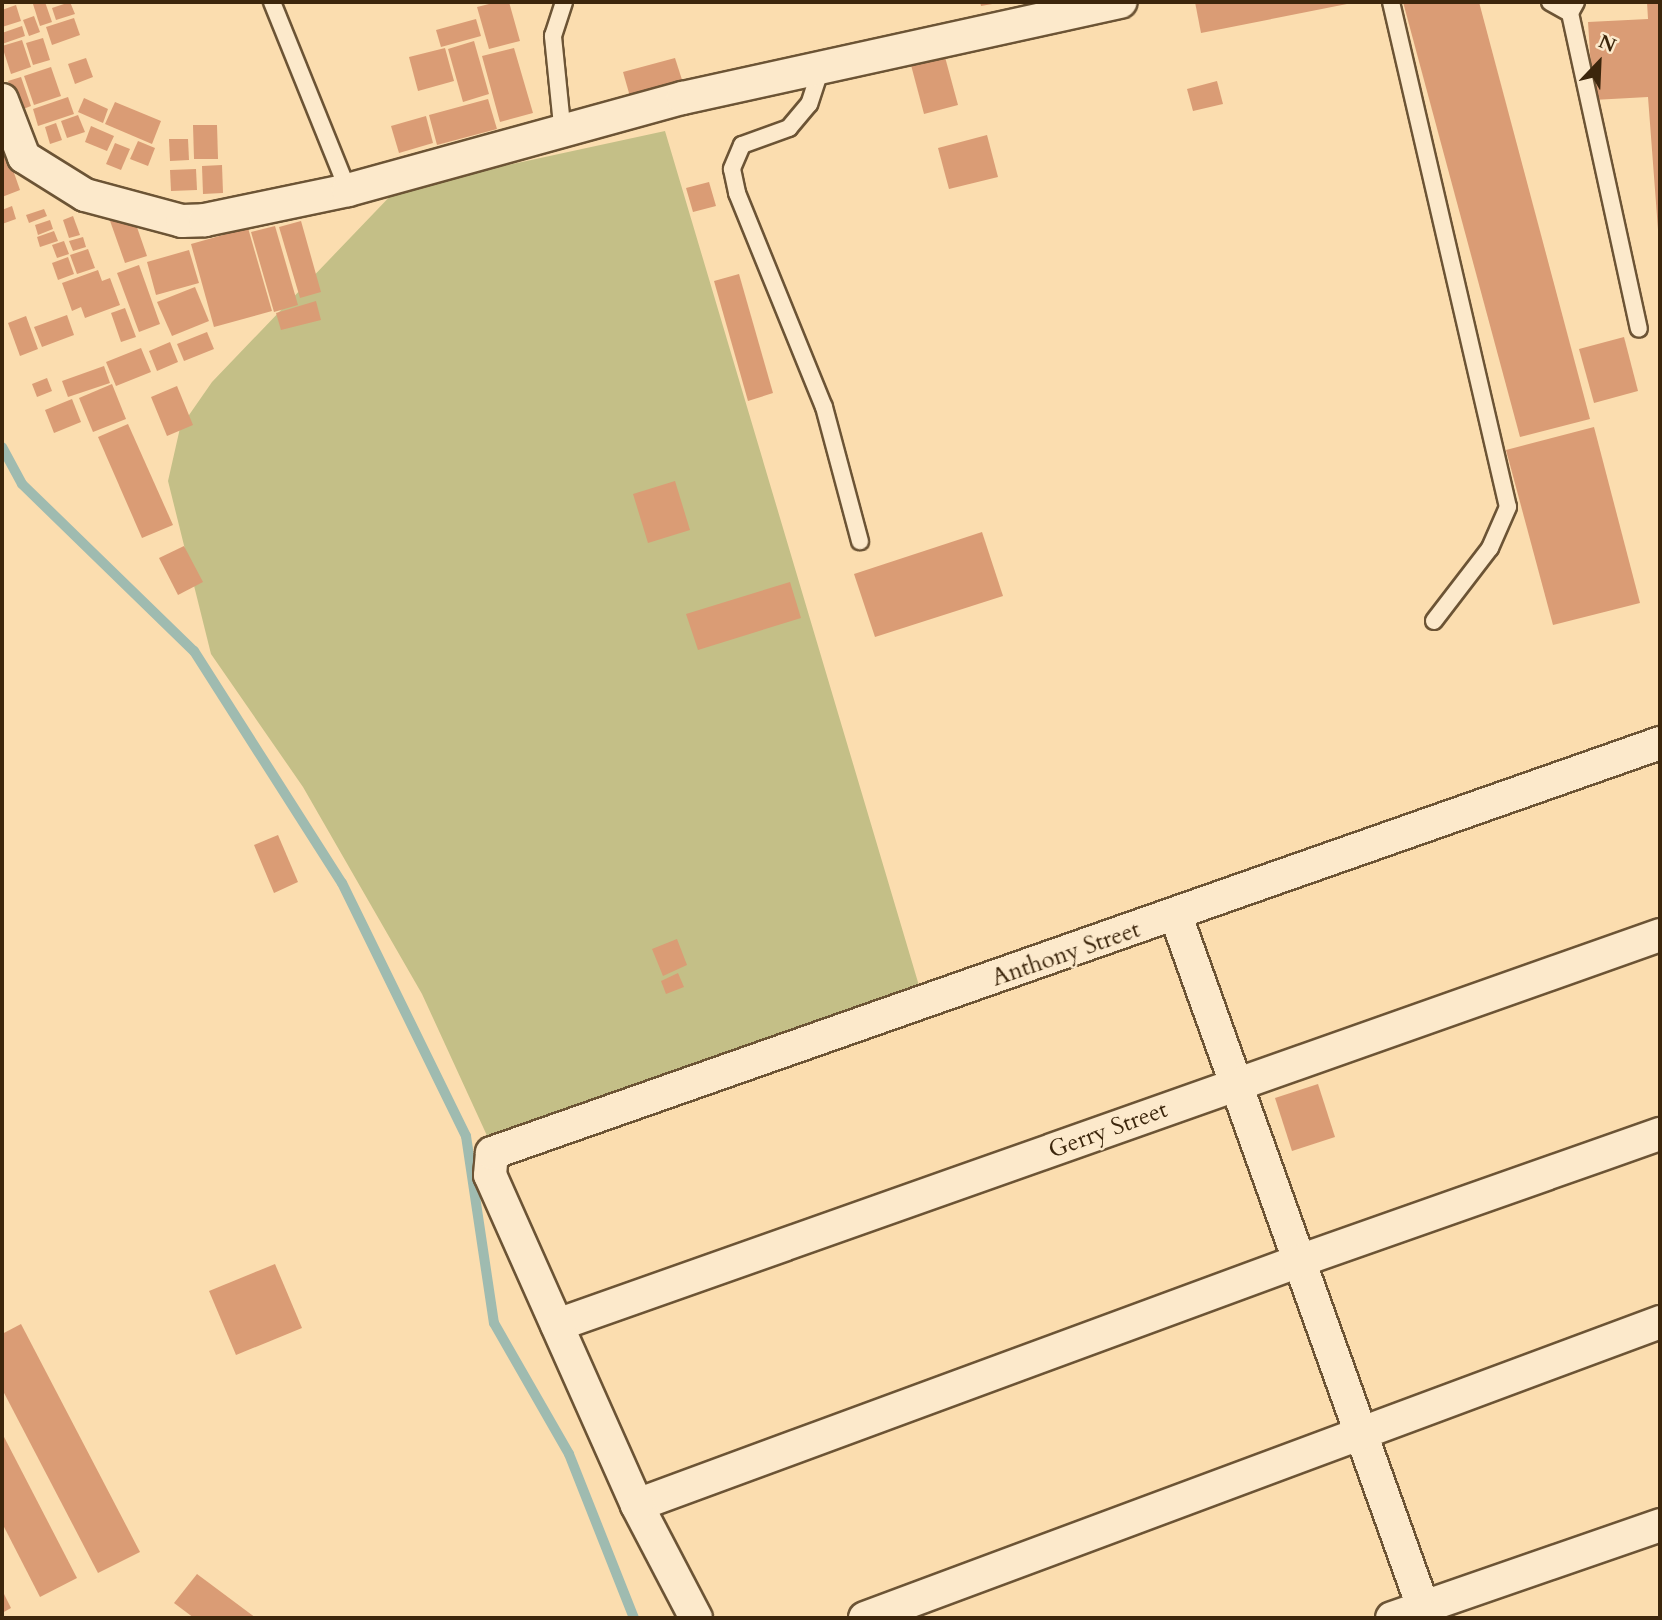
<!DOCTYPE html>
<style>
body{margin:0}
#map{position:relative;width:1662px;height:1620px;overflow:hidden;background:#fbddaf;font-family:Cardo,serif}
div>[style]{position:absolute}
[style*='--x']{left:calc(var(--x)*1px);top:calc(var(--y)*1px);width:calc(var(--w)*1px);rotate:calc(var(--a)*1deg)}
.green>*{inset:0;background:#c4bf87}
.stream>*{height:10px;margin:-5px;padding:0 5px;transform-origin:5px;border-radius:5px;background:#9fbbb0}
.building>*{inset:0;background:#da9c75}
.roads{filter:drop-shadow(2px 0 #6c5435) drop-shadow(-2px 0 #6c5435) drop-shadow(0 2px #6c5435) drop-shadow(0 -2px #6c5435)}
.lane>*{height:16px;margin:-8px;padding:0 8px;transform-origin:8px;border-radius:8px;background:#fce9cb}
.street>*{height:32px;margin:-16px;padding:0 16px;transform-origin:16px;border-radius:16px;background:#fce9cb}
span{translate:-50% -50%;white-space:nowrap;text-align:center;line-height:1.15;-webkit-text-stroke:5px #fce9cb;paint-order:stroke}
.street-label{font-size:24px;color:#3c260c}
.frame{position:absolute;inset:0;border:4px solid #3c260c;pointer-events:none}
.north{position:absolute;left:1564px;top:28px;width:70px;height:70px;-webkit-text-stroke:5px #fce9cb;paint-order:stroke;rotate:23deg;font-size:19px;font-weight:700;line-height:28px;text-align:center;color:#3c260c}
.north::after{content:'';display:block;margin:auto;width:24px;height:32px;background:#3c260c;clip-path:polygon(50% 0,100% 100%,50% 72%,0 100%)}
</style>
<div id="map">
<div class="green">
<div style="clip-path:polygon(665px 131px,920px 989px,489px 1140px,422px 994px,303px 787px,211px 654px,168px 481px,180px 428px,212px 382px,397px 189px)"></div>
</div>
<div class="stream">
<div style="--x:2;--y:447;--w:42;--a:61.6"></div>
<div style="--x:22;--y:484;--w:240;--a:44.2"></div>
<div style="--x:194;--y:651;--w:275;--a:57.5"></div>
<div style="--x:342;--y:883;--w:282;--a:63.9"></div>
<div style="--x:466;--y:1136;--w:189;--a:81.5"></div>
<div style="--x:494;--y:1323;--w:151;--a:60.2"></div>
<div style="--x:569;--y:1454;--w:176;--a:68.4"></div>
</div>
<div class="building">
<div style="clip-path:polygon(40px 2px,45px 2px,52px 22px,40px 26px,33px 4px)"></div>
<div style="clip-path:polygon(70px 2px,75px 14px,56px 20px,52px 8px)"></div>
<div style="clip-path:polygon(497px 2px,509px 2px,520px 41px,489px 49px,477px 7px)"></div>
<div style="clip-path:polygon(980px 2px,998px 2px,998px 3px,981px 6px)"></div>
<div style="clip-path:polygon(1195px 2px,1352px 2px,1352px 3px,1201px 33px)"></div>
<div style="clip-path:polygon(1403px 2px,1479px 2px,1590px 419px,1520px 437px)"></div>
<div style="clip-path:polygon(1647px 2px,1660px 2px,1660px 256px,1648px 97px,1593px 100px,1588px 22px,1648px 19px)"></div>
<div style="clip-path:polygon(16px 5px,21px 21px,2px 27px,2px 10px)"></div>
<div style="clip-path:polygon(34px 16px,40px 32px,29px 36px,23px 20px)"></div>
<div style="clip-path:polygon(74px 18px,80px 35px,52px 45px,46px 27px)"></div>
<div style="clip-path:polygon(476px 19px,481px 36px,441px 47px,436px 30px)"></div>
<div style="clip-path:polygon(22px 26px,25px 36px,2px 44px,2px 33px)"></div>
<div style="clip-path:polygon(43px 38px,50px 60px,33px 65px,26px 43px)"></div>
<div style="clip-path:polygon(22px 40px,31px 67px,11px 74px,2px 46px)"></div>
<div style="clip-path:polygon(474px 41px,489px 94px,463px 102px,448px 49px)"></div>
<div style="clip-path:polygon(445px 48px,454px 81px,418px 91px,409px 57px)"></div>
<div style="clip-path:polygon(514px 48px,533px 113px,500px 122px,482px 56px)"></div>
<div style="clip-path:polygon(945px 57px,958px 105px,924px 114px,911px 65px)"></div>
<div style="clip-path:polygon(86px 58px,93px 77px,75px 84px,68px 64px)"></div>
<div style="clip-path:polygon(675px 58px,684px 86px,631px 100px,623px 72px)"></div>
<div style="clip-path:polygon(51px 67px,61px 96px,34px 105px,24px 76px)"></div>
<div style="clip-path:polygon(21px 77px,31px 106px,18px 111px,8px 81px)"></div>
<div style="clip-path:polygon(1217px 81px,1223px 104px,1193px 111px,1187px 89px)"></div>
<div style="clip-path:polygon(68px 97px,74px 114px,38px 126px,33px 109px)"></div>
<div style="clip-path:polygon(84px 98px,108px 109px,103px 123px,78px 112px)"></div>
<div style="clip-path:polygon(488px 99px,497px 129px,437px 145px,429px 115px)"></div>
<div style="clip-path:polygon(115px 102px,161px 121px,152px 144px,105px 124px)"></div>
<div style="clip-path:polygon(78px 115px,85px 132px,67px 138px,61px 121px)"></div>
<div style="clip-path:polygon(426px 116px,433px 143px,399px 153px,391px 126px)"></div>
<div style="clip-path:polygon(56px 123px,62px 140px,50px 144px,45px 127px)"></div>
<div style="clip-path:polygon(193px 125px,217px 125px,218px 159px,194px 159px)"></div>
<div style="clip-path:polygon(91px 126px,114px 136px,107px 151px,85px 142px)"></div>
<div style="clip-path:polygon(987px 135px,998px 177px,949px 189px,938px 148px)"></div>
<div style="clip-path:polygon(169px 139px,188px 139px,189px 160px,170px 161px)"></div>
<div style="clip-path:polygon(138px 141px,155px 148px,148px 166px,130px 159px)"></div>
<div style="clip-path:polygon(115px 143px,130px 149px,121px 170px,106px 164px)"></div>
<div style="clip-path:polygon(6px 150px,20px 190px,2px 197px,2px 152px)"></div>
<div style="clip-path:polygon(222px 165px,223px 193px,203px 194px,202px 166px)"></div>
<div style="clip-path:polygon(196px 169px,197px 190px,171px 191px,170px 170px)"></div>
<div style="clip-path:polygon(709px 182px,716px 206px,693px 212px,686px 188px)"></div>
<div style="clip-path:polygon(12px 206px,16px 219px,2px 224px,2px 210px)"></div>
<div style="clip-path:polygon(44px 209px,47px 216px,29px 223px,26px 215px)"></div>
<div style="clip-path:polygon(131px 210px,147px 256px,125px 263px,109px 218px)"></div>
<div style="clip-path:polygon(73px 216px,80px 235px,69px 238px,63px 220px)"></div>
<div style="clip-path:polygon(50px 220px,53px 229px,38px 235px,35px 225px)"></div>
<div style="clip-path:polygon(301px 221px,321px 292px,300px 298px,279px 227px)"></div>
<div style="clip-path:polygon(275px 226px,298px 305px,274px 312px,251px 232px)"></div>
<div style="clip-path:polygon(248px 228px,272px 311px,214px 327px,191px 244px)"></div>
<div style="clip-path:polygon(54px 231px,58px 241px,40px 247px,37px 237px)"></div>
<div style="clip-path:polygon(83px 237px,86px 247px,73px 251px,69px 241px)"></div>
<div style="clip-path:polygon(64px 241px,69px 254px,57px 258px,52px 245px)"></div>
<div style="clip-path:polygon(88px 249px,95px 268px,77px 274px,70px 255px)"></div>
<div style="clip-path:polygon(189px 250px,199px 283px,156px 295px,147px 262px)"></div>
<div style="clip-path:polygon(68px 257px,74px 274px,58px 280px,52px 263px)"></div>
<div style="clip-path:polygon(139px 265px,160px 324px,139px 332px,117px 273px)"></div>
<div style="clip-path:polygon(98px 270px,102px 281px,110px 278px,120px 305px,85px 318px,81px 307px,72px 311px,62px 283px)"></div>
<div style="clip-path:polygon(739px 274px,773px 393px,748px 401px,714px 281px)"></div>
<div style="clip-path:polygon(195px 287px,209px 321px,172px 336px,157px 302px)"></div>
<div style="clip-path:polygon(316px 301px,321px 320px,281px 330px,276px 313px)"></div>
<div style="clip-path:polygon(125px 308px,136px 337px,121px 342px,111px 313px)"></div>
<div style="clip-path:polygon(67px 315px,74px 335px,42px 347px,34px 327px)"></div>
<div style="clip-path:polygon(26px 316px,38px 349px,20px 356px,8px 323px)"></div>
<div style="clip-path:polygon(207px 332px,214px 349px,184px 361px,177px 344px)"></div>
<div style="clip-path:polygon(1624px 337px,1638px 391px,1594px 403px,1579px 349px)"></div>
<div style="clip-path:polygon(170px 342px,178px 362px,157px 371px,149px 351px)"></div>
<div style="clip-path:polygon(141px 348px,151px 372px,116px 386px,106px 362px)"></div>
<div style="clip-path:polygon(104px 366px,110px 383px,68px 397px,62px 381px)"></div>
<div style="clip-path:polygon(47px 378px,52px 391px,37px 397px,32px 384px)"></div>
<div style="clip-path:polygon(112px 384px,126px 419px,93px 432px,79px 398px)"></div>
<div style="clip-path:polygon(177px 386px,193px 425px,167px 436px,151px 397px)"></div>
<div style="clip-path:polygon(72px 399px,81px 422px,54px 433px,45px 410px)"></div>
<div style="clip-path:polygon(128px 424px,173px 525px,142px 538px,98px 437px)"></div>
<div style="clip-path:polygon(1594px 427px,1640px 603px,1553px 625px,1506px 450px)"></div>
<div style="clip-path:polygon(675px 481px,690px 530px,648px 543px,633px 494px)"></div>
<div style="clip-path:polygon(982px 532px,1003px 596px,875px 637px,854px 574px)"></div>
<div style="clip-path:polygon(184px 546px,203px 582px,178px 595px,159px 558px)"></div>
<div style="clip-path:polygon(790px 582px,801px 618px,698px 650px,686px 614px)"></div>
<div style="clip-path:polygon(278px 835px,298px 882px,274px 893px,254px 845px)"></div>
<div style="clip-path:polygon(677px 939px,687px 965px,663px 976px,652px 949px)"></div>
<div style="clip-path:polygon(678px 973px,684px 987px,666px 994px,661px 981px)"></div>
<div style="clip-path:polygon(1318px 1084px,1335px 1137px,1292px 1151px,1275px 1098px)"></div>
<div style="clip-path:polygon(275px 1264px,302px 1328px,236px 1355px,209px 1291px)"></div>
<div style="clip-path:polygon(21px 1324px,140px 1552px,98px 1573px,2px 1389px,2px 1334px)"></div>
<div style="clip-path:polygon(2px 1433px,77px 1578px,40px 1597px,2px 1523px)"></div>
<div style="clip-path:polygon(197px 1574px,256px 1618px,194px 1618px,174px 1603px)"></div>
<div style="clip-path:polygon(2px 1590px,11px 1608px,2px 1613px)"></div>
</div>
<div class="roads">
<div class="lane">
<div style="--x:272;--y:2;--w:203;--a:68"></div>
<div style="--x:1391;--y:2;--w:518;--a:76.96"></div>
<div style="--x:1508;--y:507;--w:45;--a:113.7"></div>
<div style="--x:1490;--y:548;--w:92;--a:127.5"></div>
<div style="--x:1550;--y:2;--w:23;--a:29"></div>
<div style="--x:1576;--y:2;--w:13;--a:119"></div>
<div style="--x:1570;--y:13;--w:323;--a:77.7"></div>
<div style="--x:820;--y:71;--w:35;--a:108"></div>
<div style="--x:809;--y:104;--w:31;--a:130"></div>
<div style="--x:789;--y:128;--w:50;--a:160.1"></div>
<div style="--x:742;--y:145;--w:26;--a:113"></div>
<div style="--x:732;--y:169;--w:25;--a:78"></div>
<div style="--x:737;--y:193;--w:231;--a:67.9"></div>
<div style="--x:824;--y:407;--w:139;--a:75"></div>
<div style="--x:563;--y:135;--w:100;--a:-95.8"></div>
<div style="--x:553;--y:36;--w:36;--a:-72"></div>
</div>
<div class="street">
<div style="--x:2;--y:100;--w:61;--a:68.9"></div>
<div style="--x:24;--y:157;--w:72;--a:31.9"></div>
<div style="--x:85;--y:195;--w:100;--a:15"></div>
<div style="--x:182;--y:221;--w:23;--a:-2"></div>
<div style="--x:205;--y:220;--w:146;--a:-11.8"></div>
<div style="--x:348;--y:190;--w:347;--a:-15.4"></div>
<div style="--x:683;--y:98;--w:448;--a:-12.4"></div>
<div style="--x:1176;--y:916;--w:746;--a:70.33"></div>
<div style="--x:557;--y:1325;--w:1170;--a:-19.47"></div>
<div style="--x:637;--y:1505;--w:706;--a:-20.23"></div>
<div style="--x:1299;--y:1261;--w:383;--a:-19.4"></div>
<div style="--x:696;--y:1618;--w:127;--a:-117.6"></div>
<div style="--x:637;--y:1505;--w:361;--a:-114"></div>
<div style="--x:490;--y:1175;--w:22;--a:-85"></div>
<div style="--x:492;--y:1153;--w:1238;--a:-19.34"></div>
<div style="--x:865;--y:1618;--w:848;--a:-20.42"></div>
<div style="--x:1392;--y:1618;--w:284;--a:-19.1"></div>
</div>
</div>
<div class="street-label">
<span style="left:1066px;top:954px;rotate:-19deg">Anthony Street</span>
<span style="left:1108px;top:1130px;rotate:-20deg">Gerry Street</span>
</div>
<div class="frame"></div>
<div class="north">N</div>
</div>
